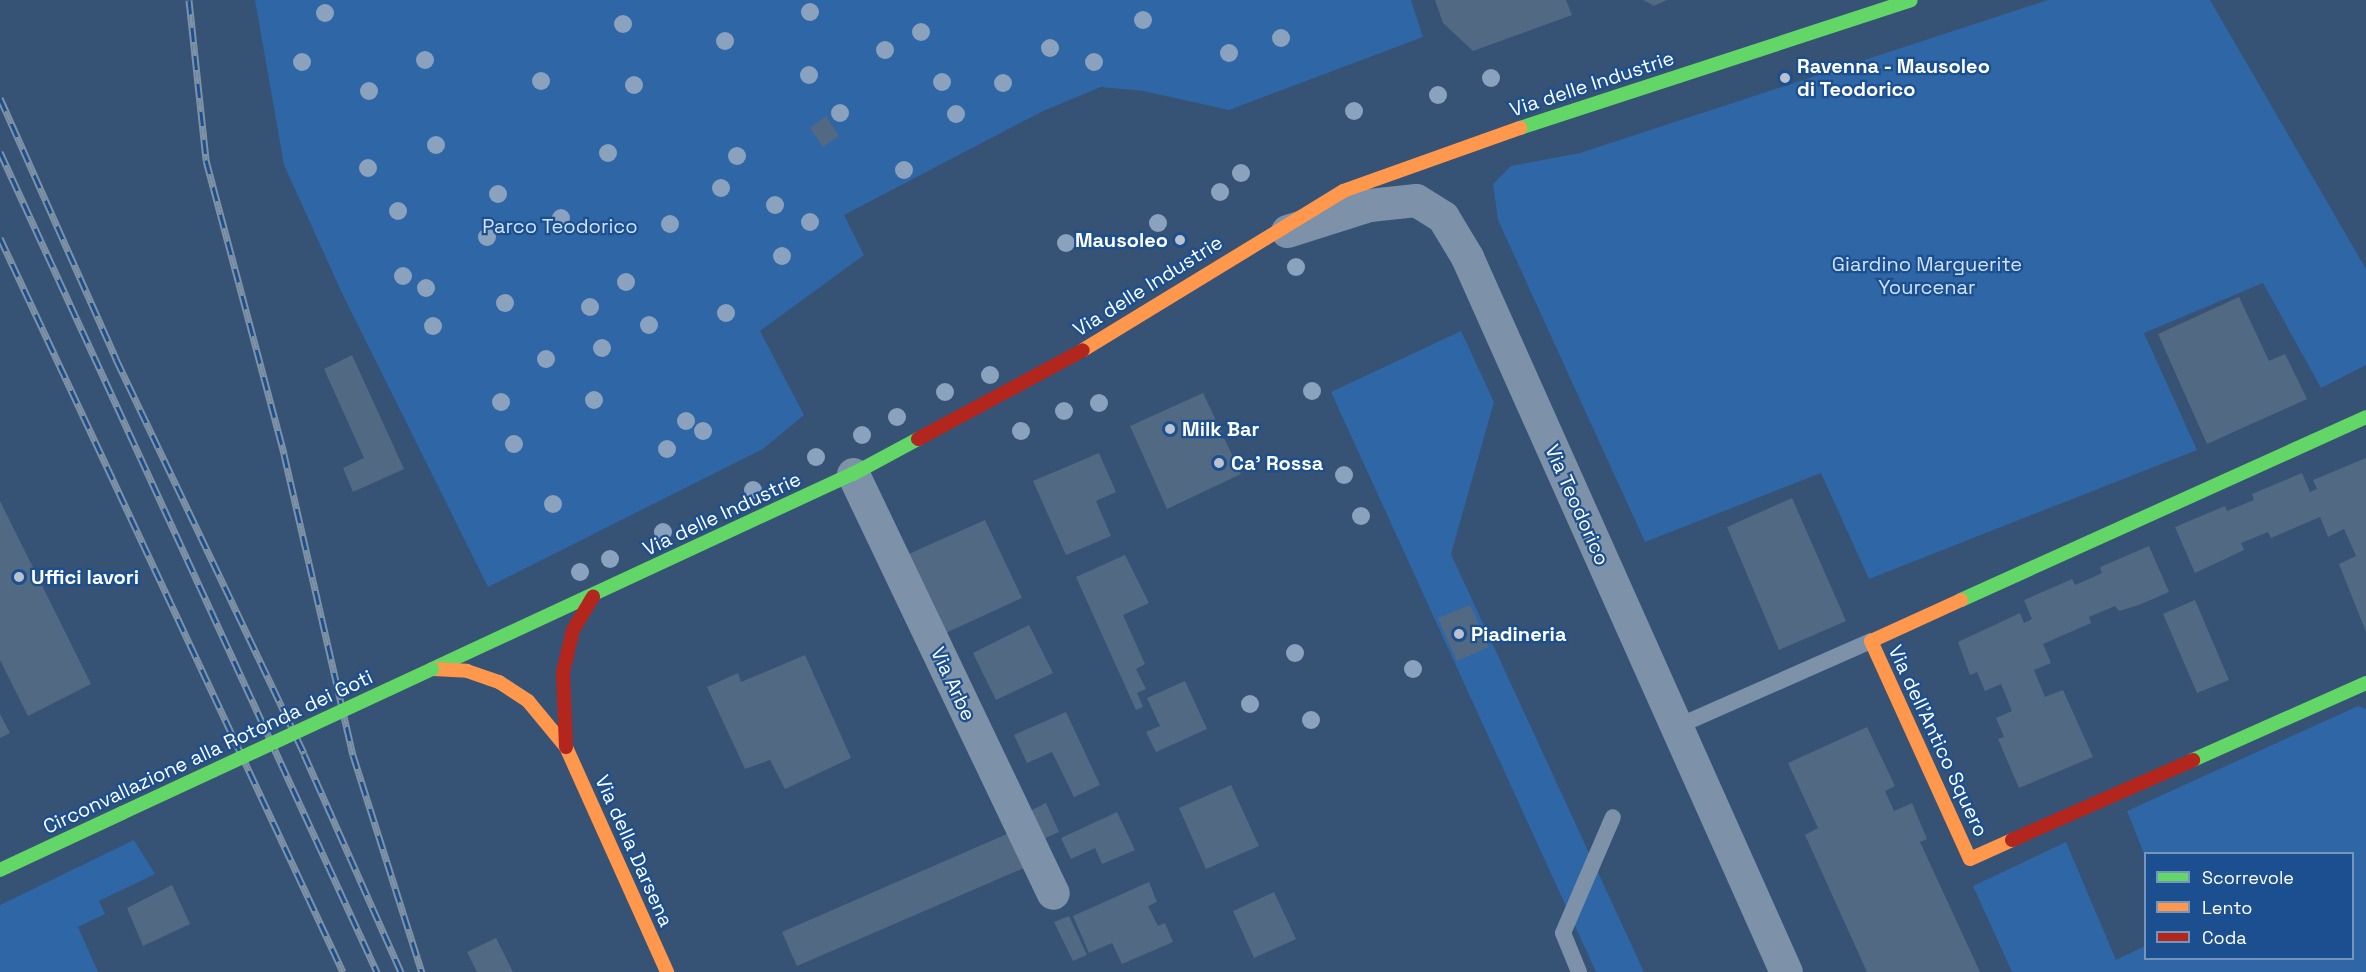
<!DOCTYPE html>
<style>
body{margin:0}
#map{position:relative;width:2366px;height:972px;overflow:hidden;background:#365274;font-family:"Space Grotesk",sans-serif}
div>[style]{position:absolute}
[style*='--x']{left:calc(var(--x)*1px);top:calc(var(--y)*1px);width:calc(var(--w)*1px);rotate:calc(var(--a)*1deg)}
.green>*{inset:0;background:#2f66a5}
.building>*{inset:0;background:#526984}
.lane>*{height:16px;margin:-8px;padding:0 8px;transform-origin:8px;border-radius:8px;background:#7d92a8}
.street>*{height:33px;margin:-16.5px;padding:0 16.5px;transform-origin:16.5px;border-radius:16.5px;background:#7d92a8}
.fast>*{height:14px;margin:-7px;padding:0 7px;transform-origin:7px;border-radius:7px;background:#63d668}
.slow>*{height:14px;margin:-7px;padding:0 7px;transform-origin:7px;border-radius:7px;background:#ff974d}
.jam>*{height:14px;margin:-7px;padding:0 7px;transform-origin:7px;border-radius:7px;background:#b3261e}
.rail>*{height:7px;margin-top:-3.5px;transform-origin:0;background:repeating-linear-gradient(90deg,#1b4f8f 0 14px,#7e92a7 0 28px);box-sizing:border-box;border-block:2px solid #7e92a7}
.fast-bridge>*{height:14px;margin:-7px;padding:0 7px;transform-origin:7px;border-radius:7px;background:#63d668}
.trees>*{width:18px;height:18px;margin:-9px;border-radius:50%;background:#8aa2be}
.dots>*{width:16px;height:16px;translate:-50% -50%;box-sizing:border-box;border:3px solid #1b4f8f;border-radius:50%}
span{translate:-50% -50%;white-space:nowrap;text-align:center;line-height:1.15;-webkit-text-stroke:4.5px #1b4f8f;paint-order:stroke}
.poi-label{font-size:20px;color:#fff;font-weight:700}
.left{translate:0 -50%;text-align:left}
.right{translate:-100% -50%;text-align:right}
.street-label{font-size:20px;color:#fff}
.park-label{font-size:20px;color:#cfe3fa}
.legend{position:absolute;left:2144px;top:852px;width:210px;height:108px;box-sizing:border-box;background:#1b4f8f;border:2px solid #7695bc;margin:0;padding:8px 10px;list-style:none;font-size:18px;color:#fff}
.legend li{display:flex;align-items:center;gap:12px;height:30px}
.legend b{width:30px;border:2px solid #7695bc}
</style>
<div id="map">
<div class="green">
<div style="clip-path:polygon(255px 0,1411px 0,1423px 37px,1229px 110px,1143px 91px,1101px 87px,1043px 111px,844px 215px,864px 255px,760px 331px,804px 415px,763px 449px,488px 587px,342px 293px,284px 165px)"></div>
<div style="clip-path:polygon(2048px 0,2210px 0,2366px 269px,2366px 365px,2321px 388px,2263px 283px,2144px 333px,2197px 450px,1869px 579px,1821px 473px,1645px 542px,1498px 220px,1493px 184px,1511px 166px,1580px 153px)"></div>
<div style="clip-path:polygon(1461px 331px,1494px 402px,1451px 554px,1644px 972px,1596px 972px,1331px 392px)"></div>
<div style="clip-path:polygon(2358px 706px,2366px 709px,2366px 972px,2012px 972px,1973px 886px,2066px 842px,2116px 960px,2145px 946px,2146px 958px,2352px 958px,2352px 854px,2145px 856px,2127px 811px)"></div>
<div style="clip-path:polygon(134px 840px,155px 874px,99px 901px,105px 914px,78px 927px,98px 972px,0 972px,0 905px)"></div>
</div>
<div class="building">
<div style="clip-path:polygon(1435px 0,1566px 0,1572px 15px,1473px 51px,1443px 23px)"></div>
<div style="clip-path:polygon(1643px 0,1667px 0,1654px 6px)"></div>
<div style="clip-path:polygon(826px 116px,839px 136px,823px 147px,810px 128px)"></div>
<div style="clip-path:polygon(2239px 297px,2269px 361px,2285px 354px,2307px 399px,2207px 444px,2158px 334px)"></div>
<div style="clip-path:polygon(352px 355px,404px 469px,353px 492px,343px 468px,364px 458px,324px 369px)"></div>
<div style="clip-path:polygon(1203px 393px,1241px 474px,1167px 509px,1130px 426px)"></div>
<div style="clip-path:polygon(1099px 453px,1116px 492px,1096px 501px,1111px 536px,1066px 555px,1033px 481px)"></div>
<div style="clip-path:polygon(2366px 458px,2366px 632px,2339px 564px,2356px 556px,2344px 529px,2328px 537px,2320px 517px,2271px 538px,2268px 532px,2241px 543px,2244px 550px,2195px 573px,2175px 527px,2225px 506px,2227px 511px,2254px 500px,2252px 494px,2302px 473px,2310px 492px,2317px 489px,2313px 480px)"></div>
<div style="clip-path:polygon(1792px 498px,1846px 621px,1779px 650px,1727px 527px)"></div>
<div style="clip-path:polygon(0 501px,91px 684px,28px 716px,0 660px)"></div>
<div style="clip-path:polygon(985px 520px,1022px 598px,937px 637px,902px 557px)"></div>
<div style="clip-path:polygon(2149px 546px,2169px 592px,2139px 605px,2119px 611px,2115px 606px,2089px 617px,2091px 623px,2043px 644px,2051px 663px,2034px 670px,2045px 697px,2063px 690px,2093px 757px,2019px 788px,1998px 739px,2004px 737px,1996px 718px,2012px 711px,2001px 684px,1985px 691px,1977px 672px,1970px 675px,1958px 642px,2020px 613px,2024px 623px,2032px 619px,2024px 600px,2072px 579px,2075px 585px,2089px 579px,2102px 573px,2100px 567px)"></div>
<div style="clip-path:polygon(1125px 555px,1149px 603px,1123px 615px,1145px 664px,1136px 669px,1146px 689px,1137px 693px,1143px 707px,1136px 710px,1076px 577px)"></div>
<div style="clip-path:polygon(2195px 600px,2229px 680px,2197px 693px,2163px 614px)"></div>
<div style="clip-path:polygon(1470px 605px,1489px 647px,1457px 661px,1438px 618px)"></div>
<div style="clip-path:polygon(1029px 625px,1053px 673px,996px 700px,973px 653px)"></div>
<div style="clip-path:polygon(805px 655px,851px 758px,785px 789px,770px 760px,745px 769px,707px 687px,738px 673px,741px 682px)"></div>
<div style="clip-path:polygon(1185px 681px,1207px 729px,1156px 752px,1146px 732px,1160px 726px,1147px 698px)"></div>
<div style="clip-path:polygon(1066px 712px,1100px 785px,1074px 797px,1052px 752px,1027px 763px,1014px 735px)"></div>
<div style="clip-path:polygon(0 714px,10px 733px,0 738px)"></div>
<div style="clip-path:polygon(1867px 727px,1895px 786px,1885px 791px,1894px 811px,1912px 803px,1927px 839px,1920px 842px,1980px 972px,1867px 972px,1805px 835px,1818px 828px,1788px 763px)"></div>
<div style="clip-path:polygon(1231px 785px,1259px 846px,1206px 869px,1179px 808px)"></div>
<div style="clip-path:polygon(1046px 803px,1059px 832px,1037px 842px,1024px 814px)"></div>
<div style="clip-path:polygon(1117px 812px,1135px 850px,1102px 864px,1095px 848px,1071px 859px,1061px 838px)"></div>
<div style="clip-path:polygon(1016px 830px,1031px 865px,797px 966px,782px 932px)"></div>
<div style="clip-path:polygon(1149px 882px,1157px 902px,1148px 906px,1158px 926px,1165px 923px,1173px 942px,1122px 964px,1112px 943px,1089px 953px,1073px 916px)"></div>
<div style="clip-path:polygon(172px 885px,190px 924px,143px 946px,127px 908px)"></div>
<div style="clip-path:polygon(1274px 892px,1296px 939px,1254px 958px,1233px 911px)"></div>
<div style="clip-path:polygon(1069px 916px,1087px 955px,1073px 961px,1054px 922px)"></div>
<div style="clip-path:polygon(496px 938px,513px 972px,477px 972px,467px 952px)"></div>
</div>
<div class="lane">
<div style="--x:1676;--y:727;--w:213;--a:-23.8"></div>
<div style="--x:1579;--y:972;--w:42;--a:-112.3"></div>
<div style="--x:1563;--y:933;--w:126;--a:-66.7"></div>
</div>
<div class="street">
<div style="--x:1287;--y:231;--w:86;--a:-17.6"></div>
<div style="--x:1369;--y:205;--w:47;--a:-6.1"></div>
<div style="--x:1416;--y:200;--w:32;--a:32"></div>
<div style="--x:1443;--y:217;--w:47;--a:59"></div>
<div style="--x:1467;--y:257;--w:783;--a:65.96"></div>
<div style="--x:853;--y:474;--w:464;--a:64.5"></div>
</div>
<div class="fast">
<div style="--x:1520;--y:128;--w:411;--a:-18.1"></div>
<div style="--x:1961;--y:600;--w:444;--a:-24.3"></div>
<div style="--x:432;--y:669;--w:464;--a:-24.9"></div>
<div style="--x:853;--y:474;--w:74;--a:-28.3"></div>
<div style="--x:2193;--y:760;--w:189;--a:-24"></div>
<div style="--x:0;--y:870;--w:135;--a:-25"></div>
</div>
<div class="slow">
<div style="--x:1083;--y:350;--w:305;--a:-31.4"></div>
<div style="--x:1343;--y:191;--w:188;--a:-19.6"></div>
<div style="--x:1961;--y:600;--w:99;--a:155.5"></div>
<div style="--x:1871;--y:641;--w:239;--a:65.6"></div>
<div style="--x:1970;--y:859;--w:46;--a:-24.3"></div>
<div style="--x:433;--y:669;--w:34;--a:3"></div>
<div style="--x:467;--y:671;--w:34;--a:19"></div>
<div style="--x:499;--y:682;--w:35;--a:33"></div>
<div style="--x:528;--y:701;--w:60;--a:50.4"></div>
<div style="--x:566;--y:747;--w:247;--a:65.8"></div>
</div>
<div class="jam">
<div style="--x:918;--y:439;--w:187;--a:-28.3"></div>
<div style="--x:566;--y:747;--w:75;--a:-92.3"></div>
<div style="--x:563;--y:672;--w:43;--a:-76.6"></div>
<div style="--x:573;--y:630;--w:39;--a:-59"></div>
<div style="--x:2012;--y:840;--w:198;--a:-23.8"></div>
</div>
<div class="rail">
<div style="--x:189;--y:0;--w:161;--a:83.9"></div>
<div style="--x:206;--y:160;--w:304;--a:75.1"></div>
<div style="--x:284;--y:454;--w:309;--a:77.1"></div>
<div style="--x:353;--y:755;--w:228;--a:72.4"></div>
<div style="--x:0;--y:98;--w:286;--a:66"></div>
<div style="--x:116;--y:359;--w:437;--a:64.5"></div>
<div style="--x:304;--y:754;--w:239;--a:66"></div>
<div style="--x:0;--y:152;--w:903;--a:65.31"></div>
<div style="--x:0;--y:238;--w:810;--a:64.95"></div>
</div>
<div class="fast-bridge">
<div style="--x:122;--y:813;--w:342;--a:-24.9"></div>
</div>
<div class="trees">
<div style="left:810px;top:12px"></div>
<div style="left:325px;top:13px"></div>
<div style="left:1143px;top:20px"></div>
<div style="left:623px;top:24px"></div>
<div style="left:921px;top:32px"></div>
<div style="left:1281px;top:38px"></div>
<div style="left:725px;top:41px"></div>
<div style="left:1050px;top:48px"></div>
<div style="left:885px;top:50px"></div>
<div style="left:1229px;top:53px"></div>
<div style="left:425px;top:60px"></div>
<div style="left:302px;top:62px"></div>
<div style="left:1094px;top:62px"></div>
<div style="left:809px;top:75px"></div>
<div style="left:1491px;top:78px"></div>
<div style="left:541px;top:81px"></div>
<div style="left:942px;top:82px"></div>
<div style="left:1003px;top:83px"></div>
<div style="left:634px;top:85px"></div>
<div style="left:369px;top:91px"></div>
<div style="left:1438px;top:95px"></div>
<div style="left:1354px;top:111px"></div>
<div style="left:840px;top:113px"></div>
<div style="left:956px;top:114px"></div>
<div style="left:436px;top:145px"></div>
<div style="left:608px;top:153px"></div>
<div style="left:737px;top:156px"></div>
<div style="left:368px;top:168px"></div>
<div style="left:904px;top:170px"></div>
<div style="left:1241px;top:173px"></div>
<div style="left:721px;top:188px"></div>
<div style="left:1220px;top:192px"></div>
<div style="left:498px;top:194px"></div>
<div style="left:775px;top:205px"></div>
<div style="left:398px;top:211px"></div>
<div style="left:561px;top:218px"></div>
<div style="left:810px;top:222px"></div>
<div style="left:1158px;top:223px"></div>
<div style="left:670px;top:224px"></div>
<div style="left:487px;top:237px"></div>
<div style="left:1066px;top:243px"></div>
<div style="left:782px;top:256px"></div>
<div style="left:1296px;top:267px"></div>
<div style="left:403px;top:276px"></div>
<div style="left:626px;top:282px"></div>
<div style="left:426px;top:288px"></div>
<div style="left:505px;top:303px"></div>
<div style="left:590px;top:307px"></div>
<div style="left:726px;top:313px"></div>
<div style="left:649px;top:325px"></div>
<div style="left:433px;top:326px"></div>
<div style="left:602px;top:348px"></div>
<div style="left:546px;top:359px"></div>
<div style="left:990px;top:375px"></div>
<div style="left:1312px;top:391px"></div>
<div style="left:945px;top:392px"></div>
<div style="left:594px;top:400px"></div>
<div style="left:501px;top:402px"></div>
<div style="left:1099px;top:403px"></div>
<div style="left:1064px;top:411px"></div>
<div style="left:897px;top:417px"></div>
<div style="left:686px;top:421px"></div>
<div style="left:703px;top:431px"></div>
<div style="left:1021px;top:431px"></div>
<div style="left:862px;top:435px"></div>
<div style="left:514px;top:444px"></div>
<div style="left:667px;top:449px"></div>
<div style="left:816px;top:457px"></div>
<div style="left:1344px;top:475px"></div>
<div style="left:753px;top:490px"></div>
<div style="left:553px;top:504px"></div>
<div style="left:1361px;top:516px"></div>
<div style="left:663px;top:532px"></div>
<div style="left:610px;top:559px"></div>
<div style="left:580px;top:572px"></div>
<div style="left:1295px;top:653px"></div>
<div style="left:1413px;top:669px"></div>
<div style="left:1250px;top:704px"></div>
<div style="left:1311px;top:720px"></div>
</div>
<div class="dots">
<div style="left:1785px;top:78px;background:#b9c2ce"></div>
<div style="left:1180px;top:240px;background:#b9c2ce"></div>
<div style="left:1170px;top:429px;background:#b9c2ce"></div>
<div style="left:1219px;top:463px;background:#b9c2ce"></div>
<div style="left:19px;top:577px;background:#b9c2ce"></div>
<div style="left:1459px;top:634px;background:#b9c2ce"></div>
</div>
<div class="poi-label">
<span class="left" style="left:1797px;top:78px">Ravenna - Mausoleo<br>di Teodorico</span>
<span class="right" style="left:1168px;top:240px">Mausoleo</span>
<span class="left" style="left:1182px;top:429px">Milk Bar</span>
<span class="left" style="left:1231px;top:463px">Ca' Rossa</span>
<span class="left" style="left:31px;top:577px">Uffici lavori</span>
<span class="left" style="left:1471px;top:634px">Piadineria</span>
</div>
<div class="street-label">
<span style="left:1592px;top:84px;rotate:-18deg">Via delle Industrie</span>
<span style="left:1148px;top:286px;rotate:-32deg">Via delle Industrie</span>
<span style="left:1577px;top:505px;rotate:66deg">Via Teodorico</span>
<span style="left:722px;top:514px;rotate:-25deg">Via delle Industrie</span>
<span style="left:953px;top:684px;rotate:65deg">Via Arbe</span>
<span style="left:1938px;top:741px;rotate:65deg">Via dell'Antico Squero</span>
<span style="left:208px;top:752px;rotate:-25deg">Circonvallazione alla Rotonda dei Goti</span>
<span style="left:634px;top:851px;rotate:66deg">Via della Darsena</span>
</div>
<div class="park-label">
<span style="left:560px;top:226px">Parco Teodorico</span>
<span style="left:1927px;top:276px">Giardino Marguerite<br>Yourcenar</span>
</div>
<ul class="legend">
<li><b style="height:8px;background:#63d668"></b>Scorrevole</li>
<li><b style="height:8px;background:#ff974d"></b>Lento</li>
<li><b style="height:8px;background:#b3261e"></b>Coda</li>
</ul>
</div>
